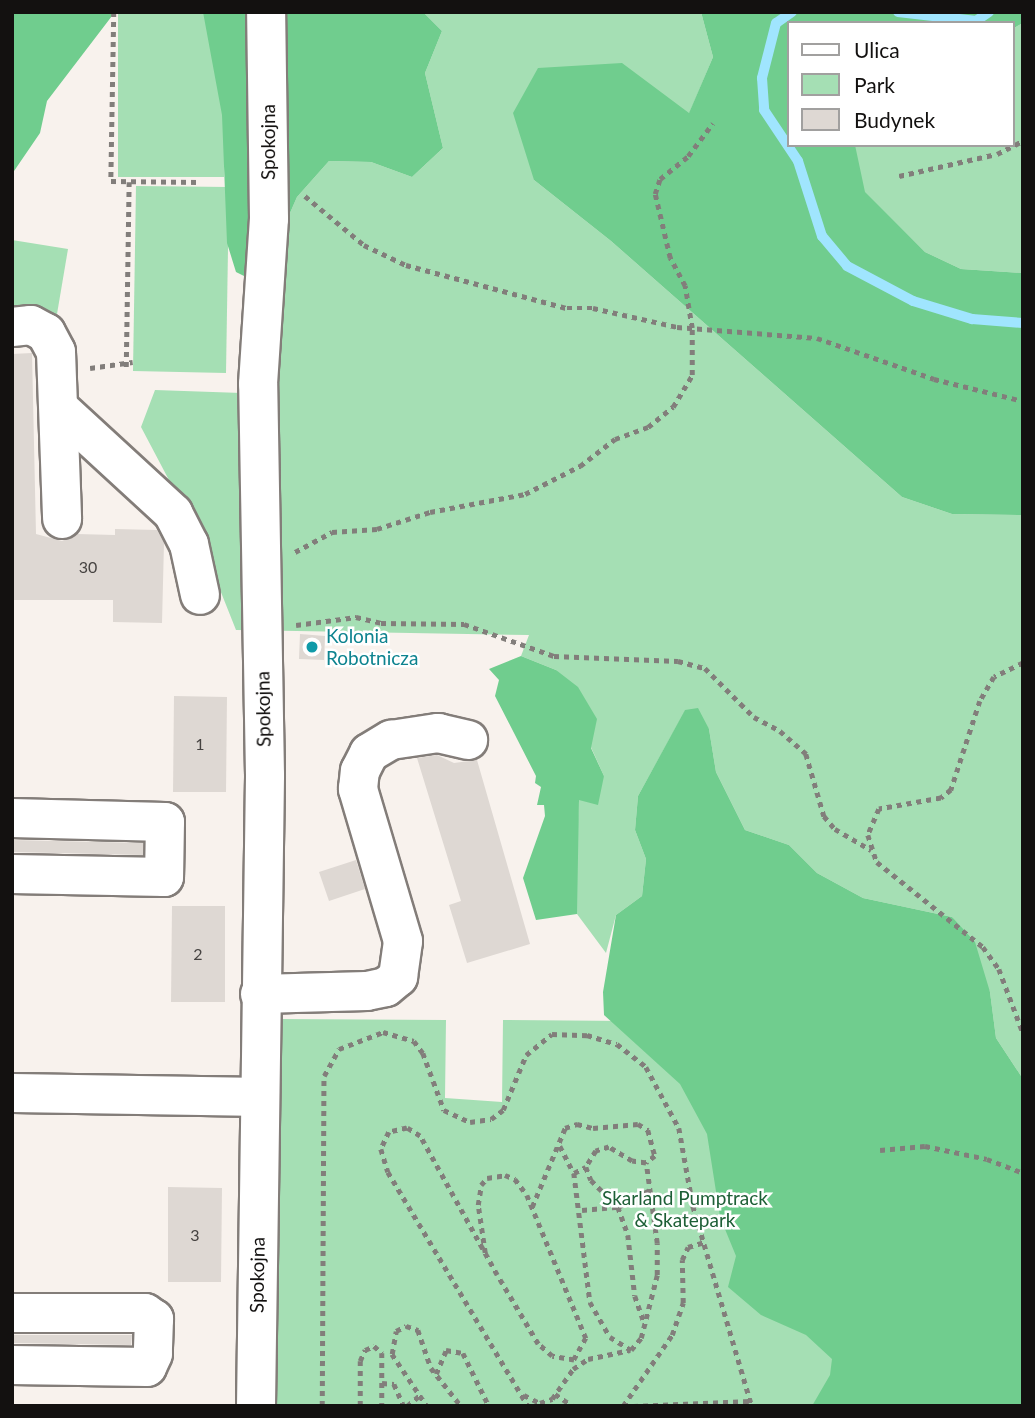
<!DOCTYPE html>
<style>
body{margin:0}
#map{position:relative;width:1035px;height:1418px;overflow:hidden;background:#f8f2ed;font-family:Lato,sans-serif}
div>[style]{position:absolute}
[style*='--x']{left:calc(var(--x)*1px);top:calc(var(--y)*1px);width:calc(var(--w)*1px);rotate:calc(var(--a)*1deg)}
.green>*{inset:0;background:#a5dfb4}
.forest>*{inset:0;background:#70cd8e}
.stream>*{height:10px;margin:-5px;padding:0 5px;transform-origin:5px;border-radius:5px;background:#a0e5fe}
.building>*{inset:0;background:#ded8d3}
.path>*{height:4.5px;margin-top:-2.25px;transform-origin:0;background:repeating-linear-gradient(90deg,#827e7b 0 5px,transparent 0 10px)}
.roads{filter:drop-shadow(2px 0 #837d79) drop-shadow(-2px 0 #837d79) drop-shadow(0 2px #837d79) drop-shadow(0 -2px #837d79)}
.minor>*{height:38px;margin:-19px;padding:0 19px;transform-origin:19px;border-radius:19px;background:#fff}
.dots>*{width:19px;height:19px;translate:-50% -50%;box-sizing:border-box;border:4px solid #fff;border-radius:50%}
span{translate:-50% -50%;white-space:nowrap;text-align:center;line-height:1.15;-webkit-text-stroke:5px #fff;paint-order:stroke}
.number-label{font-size:16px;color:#464341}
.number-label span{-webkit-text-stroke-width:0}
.street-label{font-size:19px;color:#131110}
.culture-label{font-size:19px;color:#0d838f}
.left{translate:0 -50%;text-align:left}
.park-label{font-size:19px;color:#1d5f36}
.frame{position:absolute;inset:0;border:14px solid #131110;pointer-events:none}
.legend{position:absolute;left:787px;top:21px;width:228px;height:126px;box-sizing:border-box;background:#fff;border:2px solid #a1a09f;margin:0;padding:9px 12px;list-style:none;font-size:21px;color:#131110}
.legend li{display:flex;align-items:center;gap:14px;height:35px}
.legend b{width:35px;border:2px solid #a1a09f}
</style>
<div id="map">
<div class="green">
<div style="clip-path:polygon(118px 12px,224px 12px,224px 177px,118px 177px)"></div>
<div style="clip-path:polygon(423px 12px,701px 12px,713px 57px,689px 114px,534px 180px,611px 241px,902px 497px,952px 514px,1023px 515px,1023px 1079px,996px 1038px,990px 992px,952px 917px,863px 898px,817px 873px,789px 845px,745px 830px,716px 772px,709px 729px,685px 711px,638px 796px,635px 830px,646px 859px,642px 896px,616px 915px,606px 953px,577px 914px,576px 860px,579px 799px,604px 776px,556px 670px,521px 656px,529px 635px,236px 630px,199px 537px,141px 427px,155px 390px,269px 394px,283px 229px,297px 197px,329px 161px,371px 162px,412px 177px,443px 148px,425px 73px,442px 31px)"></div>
<div style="clip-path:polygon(1023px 23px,1023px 273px,961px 269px,925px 252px,864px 192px,852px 150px,855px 145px,1012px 145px,1012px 29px)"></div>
<div style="clip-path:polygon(136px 186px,229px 187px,226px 373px,133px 371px)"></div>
<div style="clip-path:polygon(12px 240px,68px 249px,57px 314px,12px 306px)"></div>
<div style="clip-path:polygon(278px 1019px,446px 1020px,445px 1098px,502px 1102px,503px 1020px,627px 1021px,962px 1406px,275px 1406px)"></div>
</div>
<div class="forest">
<div style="clip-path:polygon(12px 12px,115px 12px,47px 101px,40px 133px,12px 174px)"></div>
<div style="clip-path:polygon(203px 12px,423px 12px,442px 31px,425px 73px,443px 148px,412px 177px,371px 162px,329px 161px,297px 197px,283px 229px,248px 278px,236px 272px,227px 243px,222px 115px)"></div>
<div style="clip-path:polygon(701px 12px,1023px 12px,1023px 23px,1012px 29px,1012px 23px,788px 23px,788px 145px,855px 145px,865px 192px,925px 252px,961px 269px,1023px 273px,1023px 515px,952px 514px,902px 497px,611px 241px,534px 180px,513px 113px,538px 68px,622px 63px,689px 113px,713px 57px)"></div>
<div style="clip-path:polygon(521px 656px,556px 670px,578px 687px,597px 719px,591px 748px,604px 776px,598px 805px,579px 800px,577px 914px,536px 920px,523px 878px,545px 816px,544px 805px,537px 805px,541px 787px,535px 783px,536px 776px,495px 696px,499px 680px,489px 669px)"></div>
<div style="clip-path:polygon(698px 708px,709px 729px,716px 772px,745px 830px,789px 845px,817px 873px,863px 898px,952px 917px,975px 942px,990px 992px,996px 1038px,1023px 1079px,1023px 1406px,812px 1406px,830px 1375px,832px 1359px,806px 1335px,761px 1315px,728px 1287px,736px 1256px,720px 1217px,707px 1134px,680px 1084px,604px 1015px,603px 992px,616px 915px,642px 896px,646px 859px,635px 830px,638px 796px,685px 710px)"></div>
</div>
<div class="stream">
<div style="--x:792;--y:12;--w:19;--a:145"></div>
<div style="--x:776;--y:23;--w:57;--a:104.3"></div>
<div style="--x:762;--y:78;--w:32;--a:86"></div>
<div style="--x:764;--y:110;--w:61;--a:56.3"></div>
<div style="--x:798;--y:161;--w:79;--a:72.3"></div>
<div style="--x:822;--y:236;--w:39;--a:50"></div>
<div style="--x:847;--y:266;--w:75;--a:27.9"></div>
<div style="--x:913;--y:301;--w:62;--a:17"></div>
<div style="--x:972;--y:319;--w:51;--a:4.5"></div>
<div style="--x:898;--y:12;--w:79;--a:6.6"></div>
<div style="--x:976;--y:21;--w:16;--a:-35"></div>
</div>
<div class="building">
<div style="clip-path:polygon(32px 353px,36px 534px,62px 541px,77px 534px,115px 535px,115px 529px,157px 530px,164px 543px,162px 623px,113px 622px,113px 600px,12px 600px,12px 354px)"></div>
<div style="clip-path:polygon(300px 634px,325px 636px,324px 660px,299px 659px)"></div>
<div style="clip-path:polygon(174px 696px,227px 697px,226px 792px,173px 792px)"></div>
<div style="clip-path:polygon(437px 755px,454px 763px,477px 760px,530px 944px,467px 963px,449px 905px,461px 901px,417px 758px)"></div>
<div style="clip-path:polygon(12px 840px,143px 843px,143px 855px,12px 852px)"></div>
<div style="clip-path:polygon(356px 860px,365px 889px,329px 901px,319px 872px)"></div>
<div style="clip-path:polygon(172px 906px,225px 906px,225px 1002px,171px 1002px)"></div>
<div style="clip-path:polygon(168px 1187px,222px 1188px,221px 1282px,168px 1282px)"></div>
<div style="clip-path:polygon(12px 1335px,132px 1335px,131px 1345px,12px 1343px)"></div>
</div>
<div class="path">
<div style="--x:114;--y:12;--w:169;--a:91"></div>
<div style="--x:111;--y:181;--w:88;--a:0.7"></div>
<div style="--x:899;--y:176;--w:100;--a:-12.7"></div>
<div style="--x:997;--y:154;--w:29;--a:-27"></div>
<div style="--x:305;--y:196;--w:77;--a:39.7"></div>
<div style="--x:364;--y:245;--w:47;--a:25.5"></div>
<div style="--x:406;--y:265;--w:167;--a:15"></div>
<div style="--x:567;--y:308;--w:26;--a:0"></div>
<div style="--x:593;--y:308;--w:86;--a:12.7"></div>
<div style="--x:677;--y:327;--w:140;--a:4.5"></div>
<div style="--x:817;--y:338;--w:124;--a:19.3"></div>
<div style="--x:934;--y:379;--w:92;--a:13.9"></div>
<div style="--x:126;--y:367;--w:185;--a:-89.1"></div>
<div style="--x:90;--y:368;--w:43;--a:-7.9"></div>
<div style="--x:295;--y:552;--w:42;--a:-28.4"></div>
<div style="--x:332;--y:532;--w:45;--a:-3.8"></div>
<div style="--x:377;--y:529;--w:56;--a:-17.8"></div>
<div style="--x:430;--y:512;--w:97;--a:-10.7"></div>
<div style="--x:525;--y:494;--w:62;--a:-27"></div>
<div style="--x:580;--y:466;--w:44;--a:-37.6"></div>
<div style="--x:615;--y:439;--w:35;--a:-20"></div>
<div style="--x:648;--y:427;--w:32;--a:-39"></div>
<div style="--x:673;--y:407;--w:37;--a:-59"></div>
<div style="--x:692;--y:375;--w:47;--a:-90"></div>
<div style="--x:692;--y:328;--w:43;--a:-99.5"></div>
<div style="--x:685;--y:286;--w:32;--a:-118"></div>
<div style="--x:670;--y:258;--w:66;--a:-103.2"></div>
<div style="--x:655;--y:194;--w:16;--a:-72"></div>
<div style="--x:660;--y:179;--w:36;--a:-39"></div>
<div style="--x:688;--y:156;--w:41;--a:-52.9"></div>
<div style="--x:296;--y:625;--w:61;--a:-7.6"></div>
<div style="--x:356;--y:617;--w:26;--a:13"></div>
<div style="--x:381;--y:623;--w:83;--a:0.7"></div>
<div style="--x:464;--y:624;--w:96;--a:19.6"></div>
<div style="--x:554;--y:656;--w:124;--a:2.3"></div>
<div style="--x:678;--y:661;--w:28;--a:15"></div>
<div style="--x:705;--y:668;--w:69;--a:45"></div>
<div style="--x:754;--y:717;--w:30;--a:28"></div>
<div style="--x:780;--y:731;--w:35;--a:41"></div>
<div style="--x:806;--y:754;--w:65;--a:73.8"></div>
<div style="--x:824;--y:816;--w:17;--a:50"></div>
<div style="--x:835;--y:829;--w:42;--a:30.3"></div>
<div style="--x:1023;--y:663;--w:32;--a:154"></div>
<div style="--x:994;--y:677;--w:28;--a:120"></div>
<div style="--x:980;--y:701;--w:94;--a:108"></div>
<div style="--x:951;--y:790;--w:13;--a:141"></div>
<div style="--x:941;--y:798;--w:63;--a:169.9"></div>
<div style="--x:879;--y:809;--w:28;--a:113"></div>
<div style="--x:868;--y:835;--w:28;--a:72"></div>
<div style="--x:877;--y:862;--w:136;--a:38.7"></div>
<div style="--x:983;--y:947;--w:27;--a:54"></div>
<div style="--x:999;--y:969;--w:68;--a:69.4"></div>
<div style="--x:560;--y:1146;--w:30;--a:63"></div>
<div style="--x:574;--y:1173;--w:13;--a:-27"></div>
<div style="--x:880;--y:1150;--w:45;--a:-5.1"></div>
<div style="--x:925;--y:1146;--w:63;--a:11.8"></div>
<div style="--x:987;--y:1159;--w:39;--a:21"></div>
<div style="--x:574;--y:1173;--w:130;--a:82.9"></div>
<div style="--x:590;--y:1302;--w:40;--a:60.3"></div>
<div style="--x:610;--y:1337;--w:25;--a:32"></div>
<div style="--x:631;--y:1350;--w:16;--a:-50"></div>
<div style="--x:641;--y:1338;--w:65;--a:-75.7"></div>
<div style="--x:657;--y:1275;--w:32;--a:-90"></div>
<div style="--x:657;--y:1243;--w:81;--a:-97.8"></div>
<div style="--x:532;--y:1207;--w:86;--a:-67.3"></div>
<div style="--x:565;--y:1128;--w:13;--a:-18"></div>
<div style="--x:577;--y:1124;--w:16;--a:14"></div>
<div style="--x:593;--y:1128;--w:45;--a:-5.1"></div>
<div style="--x:638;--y:1124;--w:12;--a:31"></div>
<div style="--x:648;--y:1130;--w:27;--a:75"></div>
<div style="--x:655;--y:1156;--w:11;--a:142"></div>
<div style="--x:646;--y:1163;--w:14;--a:-172"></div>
<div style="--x:632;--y:1161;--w:27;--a:-149"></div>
<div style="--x:609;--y:1147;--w:14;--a:163"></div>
<div style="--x:596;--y:1151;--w:19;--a:122"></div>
<div style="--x:586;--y:1167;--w:14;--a:69"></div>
<div style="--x:591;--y:1180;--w:38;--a:45"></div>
<div style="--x:618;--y:1207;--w:30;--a:70"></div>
<div style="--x:628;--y:1235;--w:61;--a:83.5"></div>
<div style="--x:635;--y:1296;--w:28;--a:71"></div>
<div style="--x:582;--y:1210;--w:36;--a:-5"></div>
<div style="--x:618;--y:1207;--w:36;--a:-28"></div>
<div style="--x:485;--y:1253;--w:49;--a:-98.3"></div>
<div style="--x:478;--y:1205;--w:20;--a:-81"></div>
<div style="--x:481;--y:1185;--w:9;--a:-49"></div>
<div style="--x:487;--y:1178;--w:18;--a:-9"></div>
<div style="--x:505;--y:1175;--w:11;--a:22"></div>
<div style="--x:515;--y:1179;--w:20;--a:53"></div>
<div style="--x:527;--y:1195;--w:155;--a:67.6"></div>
<div style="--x:586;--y:1338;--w:25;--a:119"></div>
<div style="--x:574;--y:1360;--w:22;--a:-170"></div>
<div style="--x:552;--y:1356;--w:18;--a:-139"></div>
<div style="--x:538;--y:1344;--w:80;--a:-120.7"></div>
<div style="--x:497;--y:1275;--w:159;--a:-119"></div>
<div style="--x:420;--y:1136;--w:15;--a:-148"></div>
<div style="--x:407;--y:1128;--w:18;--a:167"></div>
<div style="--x:389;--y:1132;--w:19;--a:115"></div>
<div style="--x:381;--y:1149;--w:24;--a:73"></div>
<div style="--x:388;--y:1172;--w:273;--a:59.1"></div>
<div style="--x:392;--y:1354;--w:23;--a:-80"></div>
<div style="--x:396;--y:1331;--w:11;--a:-27"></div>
<div style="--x:406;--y:1326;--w:13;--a:18"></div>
<div style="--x:418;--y:1330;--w:40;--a:71.1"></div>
<div style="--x:431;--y:1368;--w:48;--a:51.7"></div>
<div style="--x:392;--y:1354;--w:63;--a:56.1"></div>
<div style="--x:436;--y:1374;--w:26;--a:-67"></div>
<div style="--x:446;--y:1350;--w:17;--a:10"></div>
<div style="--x:463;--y:1353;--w:59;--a:63.9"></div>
<div style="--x:382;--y:1383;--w:12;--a:5"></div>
<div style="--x:394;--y:1384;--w:24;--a:66"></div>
<div style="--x:555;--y:1394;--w:22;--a:34"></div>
<div style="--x:524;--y:1395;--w:18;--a:27"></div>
<div style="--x:540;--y:1403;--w:13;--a:-18"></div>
<div style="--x:552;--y:1399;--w:37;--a:-55"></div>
<div style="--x:573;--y:1369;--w:18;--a:-34"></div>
<div style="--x:588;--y:1359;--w:43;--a:-12.1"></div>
<div style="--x:322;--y:1406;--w:330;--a:-89.7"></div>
<div style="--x:324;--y:1076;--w:31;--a:-61"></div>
<div style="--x:339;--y:1049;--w:47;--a:-21.1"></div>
<div style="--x:383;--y:1032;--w:32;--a:16"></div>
<div style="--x:414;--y:1041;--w:15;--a:53"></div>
<div style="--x:423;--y:1053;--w:61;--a:69.8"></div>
<div style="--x:444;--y:1110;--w:29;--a:25"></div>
<div style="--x:470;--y:1122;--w:21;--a:-8"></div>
<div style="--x:491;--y:1119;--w:15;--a:-37"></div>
<div style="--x:503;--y:1110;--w:60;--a:-67.3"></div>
<div style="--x:526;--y:1055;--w:33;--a:-39"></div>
<div style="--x:552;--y:1034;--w:35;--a:2"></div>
<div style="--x:587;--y:1035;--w:31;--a:17"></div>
<div style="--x:617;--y:1044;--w:37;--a:38"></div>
<div style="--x:646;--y:1067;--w:69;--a:61.6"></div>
<div style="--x:679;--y:1128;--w:79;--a:79.8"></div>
<div style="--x:693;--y:1206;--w:209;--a:73.6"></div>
<div style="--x:360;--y:1406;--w:45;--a:-90"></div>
<div style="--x:360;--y:1361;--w:12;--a:-66"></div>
<div style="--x:365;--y:1350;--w:10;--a:-24"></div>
<div style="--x:374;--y:1346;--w:11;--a:41"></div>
<div style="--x:382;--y:1353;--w:53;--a:90"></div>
<div style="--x:407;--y:1406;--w:17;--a:-40"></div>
<div style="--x:623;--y:1406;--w:86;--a:-55.4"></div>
<div style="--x:672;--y:1335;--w:34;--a:-71"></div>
<div style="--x:683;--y:1303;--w:43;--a:-91.3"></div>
<div style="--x:682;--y:1260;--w:14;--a:-65"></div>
<div style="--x:688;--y:1247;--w:17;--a:-17"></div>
<div style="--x:633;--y:1406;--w:117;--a:-2.4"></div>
</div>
<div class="roads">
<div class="minor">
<div style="--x:12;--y:327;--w:19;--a:-6"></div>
<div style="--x:31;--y:325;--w:17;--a:28"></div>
<div style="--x:46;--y:333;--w:21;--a:62"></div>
<div style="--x:56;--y:352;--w:167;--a:87.9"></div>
<div style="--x:60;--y:409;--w:154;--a:42.6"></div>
<div style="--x:173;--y:513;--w:35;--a:63"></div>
<div style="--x:189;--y:544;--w:52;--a:77.8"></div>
<div style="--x:12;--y:818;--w:153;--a:1.5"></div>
<div style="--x:165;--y:822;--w:55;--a:91"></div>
<div style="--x:164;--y:877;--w:152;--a:-178.9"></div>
<div style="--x:260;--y:994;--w:107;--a:-1.6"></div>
<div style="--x:367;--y:991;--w:19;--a:-12"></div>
<div style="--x:386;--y:987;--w:16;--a:-40"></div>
<div style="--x:398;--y:977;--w:36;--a:-82"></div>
<div style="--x:403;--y:941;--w:159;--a:-106.5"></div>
<div style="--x:358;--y:789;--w:18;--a:-84"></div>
<div style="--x:360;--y:771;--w:20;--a:-63"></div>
<div style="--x:369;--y:753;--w:26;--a:-31"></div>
<div style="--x:391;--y:740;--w:48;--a:-8.5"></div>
<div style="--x:438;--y:733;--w:31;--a:13"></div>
<div style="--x:12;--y:1093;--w:248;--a:0.9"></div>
<div style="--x:12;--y:1313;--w:133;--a:0"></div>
<div style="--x:145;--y:1313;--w:11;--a:34"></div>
<div style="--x:154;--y:1319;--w:35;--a:92"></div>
<div style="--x:153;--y:1354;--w:14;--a:115"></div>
<div style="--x:147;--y:1367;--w:135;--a:-179.2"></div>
<div style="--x:256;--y:1406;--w:631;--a:-89.18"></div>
<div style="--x:265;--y:775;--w:391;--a:-91"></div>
<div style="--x:258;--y:384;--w:165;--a:-86.2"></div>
<div style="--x:269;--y:219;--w:207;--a:-90.8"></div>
</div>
</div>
<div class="dots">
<div style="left:312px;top:647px;background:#0f9aa8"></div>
</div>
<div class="number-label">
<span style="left:88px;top:567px">30</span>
<span style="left:200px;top:744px">1</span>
<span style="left:198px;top:954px">2</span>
<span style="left:195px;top:1235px">3</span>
</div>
<div class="street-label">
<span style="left:268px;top:142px;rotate:-90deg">Spokojna</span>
<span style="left:263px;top:709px;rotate:-91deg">Spokojna</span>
<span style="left:257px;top:1275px;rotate:-89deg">Spokojna</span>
</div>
<div class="culture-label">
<span class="left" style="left:326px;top:647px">Kolonia<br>Robotnicza</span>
</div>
<div class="park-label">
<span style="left:685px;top:1209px">Skarland Pumptrack<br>&amp; Skatepark</span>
</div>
<div class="frame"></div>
<ul class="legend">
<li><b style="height:9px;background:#fff"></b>Ulica</li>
<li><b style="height:19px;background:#a5dfb4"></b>Park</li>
<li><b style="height:19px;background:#ded8d3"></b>Budynek</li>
</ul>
</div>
